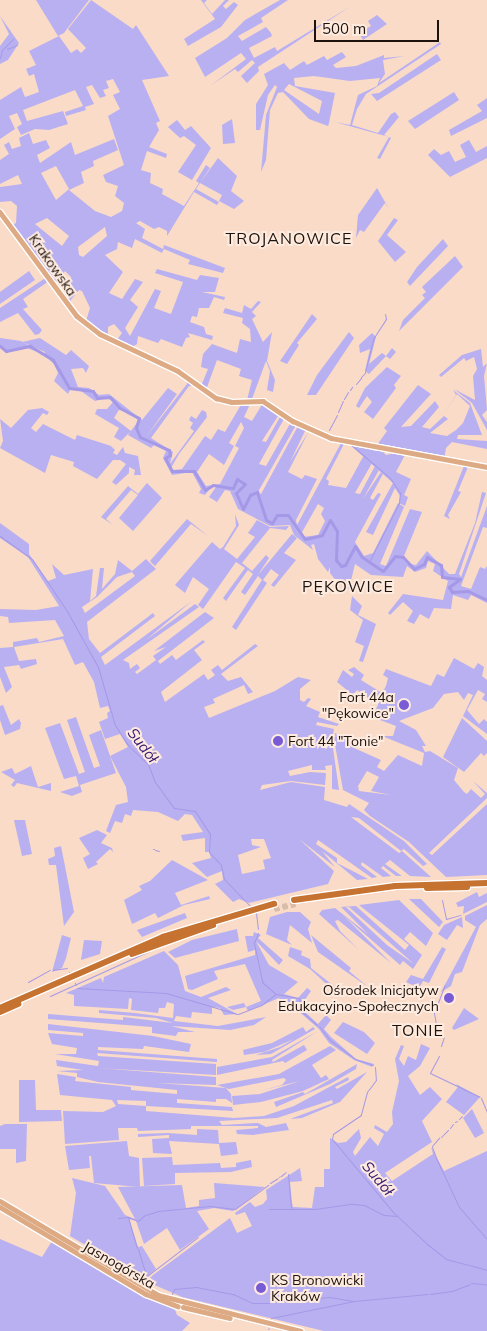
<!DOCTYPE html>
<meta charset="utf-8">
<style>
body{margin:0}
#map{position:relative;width:487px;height:1331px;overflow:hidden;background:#fadbc7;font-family:Mulish,sans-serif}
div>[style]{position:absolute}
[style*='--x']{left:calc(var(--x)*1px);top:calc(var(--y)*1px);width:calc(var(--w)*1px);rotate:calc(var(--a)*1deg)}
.green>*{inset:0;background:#b9b0f1}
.stream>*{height:1px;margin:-0.5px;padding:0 0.5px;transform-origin:0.5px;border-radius:0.5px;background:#a599e7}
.river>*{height:3px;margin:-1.5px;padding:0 1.5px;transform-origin:1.5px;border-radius:1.5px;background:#a599e7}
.highway-tunnel>*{height:5.5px;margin-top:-2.75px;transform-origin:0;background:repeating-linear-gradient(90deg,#d9bdab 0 5.5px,transparent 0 8.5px)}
.roads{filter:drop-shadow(1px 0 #fff) drop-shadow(-1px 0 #fff) drop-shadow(0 1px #fff) drop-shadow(0 -1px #fff)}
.major>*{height:4.5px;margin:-2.25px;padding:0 2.25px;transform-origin:2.25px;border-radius:2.25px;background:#ddaa83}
.highway>*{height:5.5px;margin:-2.75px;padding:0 2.75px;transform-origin:2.75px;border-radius:2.75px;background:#c67230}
.dots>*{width:14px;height:14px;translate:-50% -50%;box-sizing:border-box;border:2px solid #feebdf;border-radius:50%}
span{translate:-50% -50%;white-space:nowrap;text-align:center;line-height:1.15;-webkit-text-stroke:4px #feebdf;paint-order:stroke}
.street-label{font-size:14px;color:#1e130c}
.poi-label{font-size:14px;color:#1e130c}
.right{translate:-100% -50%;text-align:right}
.left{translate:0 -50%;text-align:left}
.water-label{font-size:15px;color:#341771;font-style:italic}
.quarter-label{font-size:16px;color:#1e130c;letter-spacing:1px}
.scale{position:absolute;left:314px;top:20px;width:125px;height:22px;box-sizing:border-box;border:2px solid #1e130c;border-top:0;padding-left:6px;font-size:15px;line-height:18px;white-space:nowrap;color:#1e130c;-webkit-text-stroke:4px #feebdf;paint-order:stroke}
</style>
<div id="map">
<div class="green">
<div style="clip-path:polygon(36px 0,89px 0,64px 33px,58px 36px)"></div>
<div style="clip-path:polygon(evenodd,91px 0,133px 29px,136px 25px,169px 76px,142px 80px,160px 121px,156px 123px,159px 130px,149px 147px,167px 154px,166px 158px,147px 151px,141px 170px,151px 173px,150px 183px,163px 189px,162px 194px,184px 206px,199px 183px,196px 181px,206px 165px,210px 168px,200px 183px,218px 158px,237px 176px,231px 191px,244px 201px,234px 209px,219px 201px,222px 195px,200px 183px,196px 189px,219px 202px,217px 205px,194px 192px,167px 236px,167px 231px,159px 227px,154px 229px,140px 221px,136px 223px,145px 229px,142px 238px,163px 249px,164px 245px,225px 268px,223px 273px,188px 264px,190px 260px,164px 249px,162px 253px,135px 239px,132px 248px,118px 242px,117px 249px,105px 255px,123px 272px,109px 293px,122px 299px,135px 279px,143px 282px,130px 300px,138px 307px,125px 328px,130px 336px,155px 289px,161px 291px,154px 308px,171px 314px,183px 282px,155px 273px,157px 269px,197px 280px,200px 275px,219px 278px,215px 292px,202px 292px,225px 297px,224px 300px,214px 297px,209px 308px,199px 308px,197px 317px,192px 316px,190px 322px,204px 327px,206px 334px,213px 336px,212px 340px,188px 333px,190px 337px,186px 338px,182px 347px,161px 339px,158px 343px,138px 336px,137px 344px,132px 347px,117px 340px,122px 333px,114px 324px,108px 327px,108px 336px,100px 333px,86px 321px,90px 308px,82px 291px,79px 290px,70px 301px,73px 306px,71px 308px,61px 294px,71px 277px,65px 271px,55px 285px,12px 225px,16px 223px,17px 206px,11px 201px,0 202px,0 187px,22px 184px,18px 175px,0 184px,0 160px,9px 154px,4px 145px,9px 142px,12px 149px,21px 146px,19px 138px,29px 133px,33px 144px,46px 140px,50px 148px,37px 155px,40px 163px,71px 142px,75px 155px,114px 139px,118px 150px,93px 161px,94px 166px,81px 172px,84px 183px,69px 190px,95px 211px,111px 217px,122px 211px,124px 203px,115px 196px,118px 186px,106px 182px,103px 175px,124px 165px,108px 116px,120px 109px,113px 95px,120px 92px,113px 79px,106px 81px,109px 88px,103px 90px,106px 96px,100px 98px,92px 85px,86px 87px,94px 104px,85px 107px,86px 110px,66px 116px,65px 112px,83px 106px,75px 90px,23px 110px,27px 121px,63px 111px,68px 124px,49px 130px,35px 129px,21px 135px,17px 127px,22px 124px,17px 113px,9px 116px,15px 129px,0 139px,0 100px,21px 87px,25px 97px,39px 92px,34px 74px,29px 76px,26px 69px,36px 65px,29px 51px,59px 36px,71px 53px,77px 49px,81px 53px,86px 48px,68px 29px,91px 0,56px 166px,69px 189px,56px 200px,41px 173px,56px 166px,91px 0,47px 218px,69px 236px,62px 246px,35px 224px,47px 218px,91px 0,105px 227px,107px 236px,83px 257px,79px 255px,78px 247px,105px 227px)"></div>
<div style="clip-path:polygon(201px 0,207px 0,204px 3px,212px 14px,225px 0,229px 0,223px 6px,226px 9px,234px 2px,238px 5px,221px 27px,188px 46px,184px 39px,215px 19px)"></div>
<div style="clip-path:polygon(280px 0,288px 0,261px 18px,263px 22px,238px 36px,242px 41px,266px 27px,271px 33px,272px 36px,249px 48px,254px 58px,275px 47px,277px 51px,351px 6px,258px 67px,259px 71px,247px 83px,241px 76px,255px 63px,252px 60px,238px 72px,235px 69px,210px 86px,246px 59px,241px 53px,205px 77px,195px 58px,227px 38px,245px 20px)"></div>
<div style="clip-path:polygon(377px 15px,387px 24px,363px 40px,359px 33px,371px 26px,368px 21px)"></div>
<div style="clip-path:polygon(0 16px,19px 43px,8px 60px,0 64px,0 46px,9px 34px)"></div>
<div style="clip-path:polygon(evenodd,440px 42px,441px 44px,366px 94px,357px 109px,352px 125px,378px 133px,391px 114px,395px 112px,399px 117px,384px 135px,391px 138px,380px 159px,377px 158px,389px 137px,335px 122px,350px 125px,358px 95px,377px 86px,380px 78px,350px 81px,314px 76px,294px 78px,295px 86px,335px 93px,329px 123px,328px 126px,309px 119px,283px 92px,278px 93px,270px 110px,266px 160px,261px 172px,266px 115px,277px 87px,275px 85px,268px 95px,260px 130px,256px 130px,256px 104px,268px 85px,264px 74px,284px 63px,290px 70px,304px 61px,307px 65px,324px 56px,327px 60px,342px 52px,346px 57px,333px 65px,336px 68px,356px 66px,384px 55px,384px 58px,405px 56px,383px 60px,385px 74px,379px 83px,440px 42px,289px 84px,322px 101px,319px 114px,284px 90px,289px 84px)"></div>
<div style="clip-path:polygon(437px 54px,441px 60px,377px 101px,371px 94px,379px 93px)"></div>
<div style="clip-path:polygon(454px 92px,459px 100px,415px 129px,408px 121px)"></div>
<div style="clip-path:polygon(487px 98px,487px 118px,451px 136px,449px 130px,482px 111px,477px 105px)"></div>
<div style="clip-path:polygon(232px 119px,235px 143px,223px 144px,222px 125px)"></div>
<div style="clip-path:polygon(177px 120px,185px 130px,191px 126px,211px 148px,192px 180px,178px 172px,196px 145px,184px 136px,180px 138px,168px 127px)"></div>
<div style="clip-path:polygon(469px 140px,476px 152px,487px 146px,487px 158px,450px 177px,428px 155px,434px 149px,441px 155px,449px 151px,455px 162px,466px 157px,460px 145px)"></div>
<div style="clip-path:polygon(377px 188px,389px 209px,385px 203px,364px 232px,360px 230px,356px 238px,358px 215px)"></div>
<div style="clip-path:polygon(394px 218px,398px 220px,387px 235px,406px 252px,395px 262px,378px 241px)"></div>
<div style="clip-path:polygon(443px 239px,448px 246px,410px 286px,407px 282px,417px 267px)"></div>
<div style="clip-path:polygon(455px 256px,463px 267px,399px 331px,403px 320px,425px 298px,422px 295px,426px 292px,422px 287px)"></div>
<div style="clip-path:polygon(29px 271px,35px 280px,0 304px,0 292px)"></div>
<div style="clip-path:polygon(47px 277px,49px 281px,23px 299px,28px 307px,23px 309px,42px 330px,39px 334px,35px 335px,18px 313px,0 322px,0 308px)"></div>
<div style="clip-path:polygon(258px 301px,261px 302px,252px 312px,256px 316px,252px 319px,263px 342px,272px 332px,267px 361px,275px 380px,273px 392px,267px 390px,270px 371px,266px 361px,252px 399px,247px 400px,252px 380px,239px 376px,241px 369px,217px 360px,206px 390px,201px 386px,208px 369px,201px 367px,203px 354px,212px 344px,237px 353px,240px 339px,251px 342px,250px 329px,242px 323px,243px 318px,223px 313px,225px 308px,242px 313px,244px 305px,251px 309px)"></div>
<div style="clip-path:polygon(312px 314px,317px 319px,297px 343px,299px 345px,287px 364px,280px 361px)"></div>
<div style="clip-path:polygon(349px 332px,354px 338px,316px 395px,307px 395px,317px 375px)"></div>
<div style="clip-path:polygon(372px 333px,376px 337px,369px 364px,382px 353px,386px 356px,392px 348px,396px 352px,390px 359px,386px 356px,369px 374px,365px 371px,370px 349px,360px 353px,359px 345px)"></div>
<div style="clip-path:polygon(0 338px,21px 341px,43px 354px,27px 348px,5px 352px,0 348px)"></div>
<div style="clip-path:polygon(evenodd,40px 338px,66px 355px,71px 350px,89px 366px,86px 373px,83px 368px,71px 369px,78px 387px,89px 388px,99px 395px,109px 394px,142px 420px,168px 388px,177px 394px,146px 437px,187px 384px,186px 379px,196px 386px,189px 386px,151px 438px,173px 452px,170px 464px,194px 431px,190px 428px,193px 423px,189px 420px,191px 416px,196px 419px,202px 410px,206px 412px,207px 417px,179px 454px,171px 468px,174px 470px,182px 469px,205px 436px,211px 440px,218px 429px,225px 432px,242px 403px,251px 402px,244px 417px,252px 421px,263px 403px,278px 416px,262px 441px,266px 442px,280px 417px,285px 417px,259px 464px,266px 466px,291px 422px,296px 425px,258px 492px,261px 494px,298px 426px,306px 429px,290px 462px,309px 431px,288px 472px,302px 479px,305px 475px,317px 479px,296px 520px,297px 525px,341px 443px,344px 444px,326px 479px,329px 481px,328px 485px,346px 488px,364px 455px,372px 463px,355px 493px,360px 494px,375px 466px,379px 470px,363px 499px,381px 472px,383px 474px,370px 498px,373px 500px,378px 493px,381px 494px,355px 542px,364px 556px,373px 553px,398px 503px,404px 507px,380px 564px,386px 566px,410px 509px,422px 512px,404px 556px,410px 564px,416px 565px,427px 551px,449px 574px,455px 574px,475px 523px,482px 492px,486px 493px,459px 574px,461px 577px,487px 506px,487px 528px,483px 527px,461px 586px,471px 589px,480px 567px,485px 569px,487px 566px,487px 603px,471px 595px,468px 600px,453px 595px,451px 609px,434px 608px,429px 619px,420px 614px,414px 624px,407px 621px,413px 611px,403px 602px,390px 615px,388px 613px,403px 594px,443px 600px,448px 581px,433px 571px,435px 564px,428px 561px,426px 568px,415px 572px,407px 566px,403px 577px,371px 575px,355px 564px,349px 589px,337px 582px,330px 573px,330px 567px,328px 572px,318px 559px,314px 544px,311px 545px,313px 550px,294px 535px,290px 525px,270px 526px,238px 509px,230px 491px,225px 490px,217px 502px,209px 497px,216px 487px,211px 487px,205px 495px,199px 493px,201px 489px,192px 472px,172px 475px,163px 458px,166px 451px,154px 445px,151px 448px,128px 435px,139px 420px,120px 408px,114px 418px,131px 431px,121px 441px,114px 437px,119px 428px,95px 414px,97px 409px,107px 409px,113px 402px,107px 398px,95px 401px,78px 389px,70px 390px,68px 394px,54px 381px,58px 373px,54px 364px,44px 355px,45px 352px,22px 342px,40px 338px,241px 422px,244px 428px,235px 446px,239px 448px,220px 484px,206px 486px,197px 472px,209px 454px,224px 465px,234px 446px,229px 443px,241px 422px,40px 338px,318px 504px,324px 508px,321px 514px,325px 521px,318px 535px,303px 537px,301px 534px,318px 504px)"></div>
<div style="clip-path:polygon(481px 349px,483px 367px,487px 363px,484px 376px,487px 410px,482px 415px,487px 422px,487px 430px,472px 403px,454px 389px,475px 400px,473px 376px,477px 369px,474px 357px,466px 361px,464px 358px,441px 377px,439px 375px,462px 355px)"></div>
<div style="clip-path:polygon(387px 367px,401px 376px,394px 385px,396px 388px,373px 419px,364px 412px,372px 402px,367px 396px,359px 408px,356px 406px,365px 388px)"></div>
<div style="clip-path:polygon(418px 385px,431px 394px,401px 427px,411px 426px,435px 401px,439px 407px,422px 427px,430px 429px,444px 416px,448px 419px,430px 433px,447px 436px,456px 430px,463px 423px,470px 406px,457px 394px,443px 415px,456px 395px,453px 390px,470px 403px,482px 435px,458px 435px,457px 439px,487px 441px,487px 449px,452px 442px,446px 448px,444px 459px,377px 445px,387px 431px,384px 428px)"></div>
<div style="clip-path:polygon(42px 408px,49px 412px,47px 415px,43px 413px,31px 428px,36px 432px,43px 424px,75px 440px,77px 435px,111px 446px,115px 450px,113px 453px,117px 455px,123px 447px,125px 453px,138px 456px,141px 475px,134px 475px,135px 470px,129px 467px,129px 473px,116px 485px,112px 482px,126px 464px,120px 460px,113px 460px,97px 479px,73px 466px,74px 462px,51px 455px,45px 473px,0 448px,3px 441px,0 419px,11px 428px,28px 410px)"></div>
<div style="clip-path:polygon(348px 443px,370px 446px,374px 451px,379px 448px,386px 455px,391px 454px,386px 448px,406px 453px,396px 472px,411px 479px,404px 495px,408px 497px,405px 506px,399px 503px,400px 496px,395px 488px,373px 535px,366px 532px,393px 483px)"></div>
<div style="clip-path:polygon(464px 466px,468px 467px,458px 491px,461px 492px,448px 515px,450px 519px,444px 516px)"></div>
<div style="clip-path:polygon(147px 483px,162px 498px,133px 531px,119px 518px,138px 495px,131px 490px,106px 519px,113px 525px,101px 517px,128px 486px,138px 494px)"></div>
<div style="clip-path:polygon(235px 514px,239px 525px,224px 549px,237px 559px,255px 537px,248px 533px,257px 520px,270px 527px,289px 526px,286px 530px,270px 528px,242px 563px,252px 571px,266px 555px,269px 558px,258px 575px,292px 534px,297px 538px,284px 553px,296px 560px,274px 587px,271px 585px,279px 575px,271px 569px,263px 580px,267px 583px,236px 630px,232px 627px,262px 580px,258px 576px,245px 595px,241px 592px,253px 574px,248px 570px,226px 601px,223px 598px,245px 568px,236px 562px,203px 609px,198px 605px,209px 589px,193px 577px,185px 593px,175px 585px,212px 542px,220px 549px,223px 547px,236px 526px)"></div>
<div style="clip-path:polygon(187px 519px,208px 536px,191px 524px,155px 566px,150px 561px)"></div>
<div style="clip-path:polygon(evenodd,0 523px,29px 544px,29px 554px,48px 581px,56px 578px,52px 564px,64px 575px,93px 569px,90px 601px,96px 596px,100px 568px,104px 568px,102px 589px,115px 574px,118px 560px,132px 571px,146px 559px,156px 569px,87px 622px,89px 639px,100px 653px,153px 613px,155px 616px,101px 657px,105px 665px,192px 601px,146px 640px,195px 604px,199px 607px,123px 660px,129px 663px,130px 669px,137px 664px,140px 668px,135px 672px,137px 674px,156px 660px,153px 656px,166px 647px,154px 651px,205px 612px,214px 618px,158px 661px,160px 664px,172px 655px,176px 660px,203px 640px,205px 642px,194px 650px,202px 660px,161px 692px,165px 702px,204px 674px,208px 680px,215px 675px,211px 670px,218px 665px,222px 670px,255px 644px,258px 646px,221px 674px,228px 681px,241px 677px,253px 692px,248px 694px,244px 685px,213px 699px,215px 703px,204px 707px,209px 718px,275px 691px,298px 677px,311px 680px,300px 689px,300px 700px,304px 702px,308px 698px,311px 699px,306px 706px,320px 712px,318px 717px,339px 724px,337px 726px,317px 722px,316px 725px,334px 729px,332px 741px,339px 790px,332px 789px,332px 765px,325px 766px,326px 770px,312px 770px,312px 765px,288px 771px,290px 776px,310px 772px,326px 773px,325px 785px,291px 781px,262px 785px,260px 790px,291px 782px,325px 787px,324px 800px,347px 807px,349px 804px,404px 841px,427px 864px,423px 866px,404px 849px,401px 851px,359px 818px,351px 817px,399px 853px,402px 851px,431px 877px,410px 876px,390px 860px,385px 864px,402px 876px,396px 876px,383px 866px,381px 868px,391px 876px,383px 877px,362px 862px,361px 865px,377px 877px,372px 878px,318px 840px,316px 844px,337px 858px,337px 863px,368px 879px,357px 880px,322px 851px,335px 867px,299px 839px,334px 871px,328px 884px,249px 903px,239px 899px,233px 902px,215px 884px,223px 880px,222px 871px,207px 877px,192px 863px,211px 858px,209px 852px,205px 852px,205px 838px,183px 841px,181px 835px,203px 832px,192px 815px,185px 814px,178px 821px,158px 812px,133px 810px,131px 816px,125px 814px,122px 823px,115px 821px,110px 833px,106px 831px,116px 805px,128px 802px,126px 787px,110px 756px,128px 747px,120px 734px,105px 739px,99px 722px,108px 718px,107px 713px,110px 711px,108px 706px,100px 708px,94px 682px,83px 662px,91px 659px,75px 665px,63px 639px,14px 647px,19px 661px,36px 659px,37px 664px,21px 669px,19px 665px,4px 667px,12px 687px,6px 693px,0 677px,0 648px,13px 647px,13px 642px,37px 638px,39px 642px,64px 636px,55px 620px,9px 623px,8px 617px,0 616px,0 609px,36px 610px,59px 606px,28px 557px,0 538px,0 523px,132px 572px,135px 576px,85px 613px,82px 607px,97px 597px,117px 577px,132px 572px,0 523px,251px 839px,264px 839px,271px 858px,263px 860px,265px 869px,242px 874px,238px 855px,261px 847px,252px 845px,251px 839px)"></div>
<div style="clip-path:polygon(352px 596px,362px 606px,358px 615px,376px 624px,363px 662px,359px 661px,364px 646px,355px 642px,363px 620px,350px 610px)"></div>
<div style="clip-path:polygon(evenodd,454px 658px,474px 669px,478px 663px,484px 667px,482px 676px,487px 680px,487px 702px,482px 699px,485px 694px,478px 690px,467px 710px,479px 724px,484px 719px,487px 722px,487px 734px,463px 716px,473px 695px,468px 693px,464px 700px,458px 692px,444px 694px,433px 708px,399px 721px,416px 730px,426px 746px,422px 746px,425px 752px,430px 751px,458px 768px,454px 780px,464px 792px,467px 794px,471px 789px,481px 798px,485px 794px,473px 781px,487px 793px,487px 798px,429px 853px,432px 855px,487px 804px,487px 875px,446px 877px,409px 842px,370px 816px,364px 810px,369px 803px,343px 790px,334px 739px,335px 733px,355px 745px,354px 748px,381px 760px,377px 767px,384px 771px,398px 755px,422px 766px,424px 753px,382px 736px,393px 736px,396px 726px,372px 717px,378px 705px,357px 690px,353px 695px,337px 682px,343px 670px,352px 677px,354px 674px,348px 670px,354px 667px,364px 675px,361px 680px,382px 693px,386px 686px,388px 678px,383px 675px,386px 669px,431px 686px,437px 674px,444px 677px,454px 658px,367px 771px,379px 777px,371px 791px,391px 795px,359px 791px,358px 786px,367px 771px)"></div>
<div style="clip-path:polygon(3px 705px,11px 725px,19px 719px,21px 723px,20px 729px,5px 735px,0 720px,0 706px)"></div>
<div style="clip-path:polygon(76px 717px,94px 768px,100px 766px,89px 735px,101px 730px,116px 773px,80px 785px,82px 792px,72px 796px,60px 792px,79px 786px,76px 776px,64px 779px,45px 728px,60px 723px,79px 774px,85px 772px,67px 720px)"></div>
<div style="clip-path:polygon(462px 718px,487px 741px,487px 753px,484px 756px,481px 753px,464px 772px,443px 757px)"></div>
<div style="clip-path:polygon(31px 766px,38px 787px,51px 783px,51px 791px,17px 783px,14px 787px,11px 785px,15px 780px,1px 772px,12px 768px,15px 774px)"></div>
<div style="clip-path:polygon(14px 820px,25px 820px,32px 854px,22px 856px)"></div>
<div style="clip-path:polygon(97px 830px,107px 835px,101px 843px,112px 848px,113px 852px,110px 849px,96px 862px,98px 864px,88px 869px,83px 858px,90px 854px,79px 838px)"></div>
<div style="clip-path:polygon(61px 846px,74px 912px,64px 926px,56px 865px,49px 865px,48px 859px,55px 856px,54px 848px)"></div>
<div style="clip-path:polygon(172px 860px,208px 880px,175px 893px,181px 905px,209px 896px,210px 899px,184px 905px,158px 918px,155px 913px,132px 924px,124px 900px,142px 890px,139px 886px,150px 881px)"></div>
<div style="clip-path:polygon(477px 892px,479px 897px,487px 893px,487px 902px,463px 914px,464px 906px,458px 907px,456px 903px)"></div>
<div style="clip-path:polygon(409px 899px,421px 899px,443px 922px,439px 927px)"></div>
<div style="clip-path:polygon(evenodd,399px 900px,433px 933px,426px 946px,410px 932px,404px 939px,422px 955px,413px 969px,397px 956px,403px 961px,400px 965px,343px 915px,391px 963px,338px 920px,335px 921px,340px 931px,359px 950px,319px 914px,322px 910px,335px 908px,368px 934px,341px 907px,356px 906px,405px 950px,409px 945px,359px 905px,399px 900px,346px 907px,349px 907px,414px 964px,387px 945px,346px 907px)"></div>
<div style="clip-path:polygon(487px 905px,487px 919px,480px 925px,462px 972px,455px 974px,451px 986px,441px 992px,476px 927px,465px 920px,465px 916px)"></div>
<div style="clip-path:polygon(287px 912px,300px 912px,311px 922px,308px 929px,312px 943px,290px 925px,287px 940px,292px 945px,266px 934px,270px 917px)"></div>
<div style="clip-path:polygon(185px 913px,187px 918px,142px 937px,137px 930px)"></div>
<div style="clip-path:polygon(462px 917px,463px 928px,457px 925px,447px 940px,438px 934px,444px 925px)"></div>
<div style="clip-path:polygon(237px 929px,239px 941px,175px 958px,168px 952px,192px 940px)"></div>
<div style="clip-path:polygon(254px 932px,261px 935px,258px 938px,283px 960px,279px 965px,256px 941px,269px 965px,298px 982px,284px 994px,298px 998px,307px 988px,311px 991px,304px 1001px,305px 1012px,318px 1024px,326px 1015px,331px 1020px,324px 1029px,331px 1037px,356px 1059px,374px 1064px,372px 1067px,354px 1060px,329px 1043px,319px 1029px,287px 1001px,281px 1001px,279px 998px,248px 1011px,246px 1007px,233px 1010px,227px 1007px,244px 1003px,246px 1007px,261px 1001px,245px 964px,214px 971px,218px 979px,192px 990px,188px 989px,185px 976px,255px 955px,255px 950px,248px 952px,245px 936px,253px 936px)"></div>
<div style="clip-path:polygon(62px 935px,71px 938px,66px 958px,62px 968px,52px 972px)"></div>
<div style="clip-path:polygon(311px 935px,351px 968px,349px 971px,368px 987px,318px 952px)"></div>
<div style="clip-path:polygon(84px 940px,102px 941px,100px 954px,81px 960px)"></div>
<div style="clip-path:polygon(290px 947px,302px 951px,301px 955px,310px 959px,311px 968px,335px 987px,333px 990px,310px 969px,288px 956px)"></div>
<div style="clip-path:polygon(442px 947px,446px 949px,429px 983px,423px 981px,419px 988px,406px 982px,411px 975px,423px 979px)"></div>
<div style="clip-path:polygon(164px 951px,178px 965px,185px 991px,201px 997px,226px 987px,231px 990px,208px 998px,237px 1014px,224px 1015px,220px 1008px,212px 1007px,212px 1014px,192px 1012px,191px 1018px,176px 1016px,174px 1021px,218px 1026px,266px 1017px,254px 1025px,230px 1030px,171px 1026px,195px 1032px,178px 1032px,176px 1036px,152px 1033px,152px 1027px,48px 1019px,48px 1014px,123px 1020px,123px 1017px,173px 1023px,156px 1018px,99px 1013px,99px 1010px,135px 1013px,173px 1018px,174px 1004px,167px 1002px,165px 1008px,159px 1008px,158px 1013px,131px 1010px,132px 999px,129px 998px,128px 1009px,74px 1006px,74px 995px,66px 993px,101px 978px,103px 983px,104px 977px)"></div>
<div style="clip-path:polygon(464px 1008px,479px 1019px,454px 1030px,452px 1028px)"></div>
<div style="clip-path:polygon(343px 1022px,364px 1032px,375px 1043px,367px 1054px,334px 1033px)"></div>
<div style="clip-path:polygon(48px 1024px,153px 1036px,191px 1044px,189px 1052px,144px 1046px,143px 1049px,98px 1047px,98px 1050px,217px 1059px,217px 1062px,97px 1053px,98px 1056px,216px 1064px,216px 1075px,98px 1068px,216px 1077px,216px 1085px,157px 1083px,226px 1088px,231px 1094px,232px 1103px,226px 1099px,216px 1099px,216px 1102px,177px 1099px,177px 1103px,232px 1107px,233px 1111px,146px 1106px,146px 1101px,117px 1100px,118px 1104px,146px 1106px,146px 1111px,234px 1118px,264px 1116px,294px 1106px,348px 1077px,349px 1080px,335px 1087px,337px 1089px,367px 1072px,340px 1102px,302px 1118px,290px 1119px,333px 1103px,332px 1100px,277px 1118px,219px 1121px,222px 1125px,258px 1123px,266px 1127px,286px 1123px,289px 1130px,253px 1135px,237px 1134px,236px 1130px,258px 1128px,258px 1126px,191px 1126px,191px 1129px,138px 1131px,137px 1128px,118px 1128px,119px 1140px,65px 1144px,63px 1111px,103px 1112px,116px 1106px,112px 1100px,60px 1095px,57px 1074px,76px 1077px,75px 1081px,131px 1087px,131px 1090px,177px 1094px,177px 1090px,98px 1082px,77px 1077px,77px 1073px,57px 1071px,83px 1070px,57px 1066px,56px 1060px,98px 1066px,99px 1061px,55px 1054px,76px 1054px,77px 1048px,52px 1044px,48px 1033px,83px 1036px,83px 1033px,48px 1030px)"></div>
<div style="clip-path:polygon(303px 1027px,306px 1032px,313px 1027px,315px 1029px,271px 1054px,256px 1055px,280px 1047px,294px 1039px,264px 1052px,244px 1055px,243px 1050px,272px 1043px)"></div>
<div style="clip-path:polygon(318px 1031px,272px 1060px,273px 1062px,304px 1045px,307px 1050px,285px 1063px,283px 1061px,217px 1075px,217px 1067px,272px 1057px)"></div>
<div style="clip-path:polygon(421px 1044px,430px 1048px,420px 1066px,408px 1076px,420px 1095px,430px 1087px,442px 1099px,422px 1121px,432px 1142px,385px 1173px,392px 1181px,433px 1154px,431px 1147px,444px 1171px,487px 1151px,487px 1331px,324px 1331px,182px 1297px,150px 1283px,148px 1280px,153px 1275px,230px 1218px,237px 1233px,252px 1226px,245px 1212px,236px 1215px,235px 1213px,250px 1202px,255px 1207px,263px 1204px,267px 1199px,266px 1190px,300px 1168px,302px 1181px,290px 1182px,292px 1203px,293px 1207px,312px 1208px,315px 1187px,324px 1187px,324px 1169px,330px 1169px,330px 1138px,338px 1143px,346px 1142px,359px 1129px,361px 1138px,353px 1152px,355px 1156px,370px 1137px,378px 1146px,384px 1134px,374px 1128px,375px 1125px,387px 1132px,393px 1124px,392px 1112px,399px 1081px,395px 1059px,401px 1045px,404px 1046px,399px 1059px,404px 1066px,408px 1056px,416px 1060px)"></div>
<div style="clip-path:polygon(330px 1046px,336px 1050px,312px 1065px,321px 1078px,326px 1075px,329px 1079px,303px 1091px,261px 1102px,233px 1105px,232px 1096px,260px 1094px,300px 1081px,260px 1091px,282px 1085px,286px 1080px,284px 1078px,229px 1089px,217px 1085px,279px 1074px)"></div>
<div style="clip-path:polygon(357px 1064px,356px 1069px,330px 1084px,276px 1107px,274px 1102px,303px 1092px,305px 1094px)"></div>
<div style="clip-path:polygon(19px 1080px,35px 1080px,36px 1110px,61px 1110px,62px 1121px,19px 1122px)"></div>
<div style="clip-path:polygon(456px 1084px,480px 1097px,464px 1115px,446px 1102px,458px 1087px)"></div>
<div style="clip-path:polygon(472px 1109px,484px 1133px,475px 1138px,463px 1118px)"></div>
<div style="clip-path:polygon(5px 1124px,27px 1124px,26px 1161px,16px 1163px,16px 1149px,0 1149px,0 1126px)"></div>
<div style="clip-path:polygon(197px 1129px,218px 1130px,219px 1143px,236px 1142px,238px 1154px,221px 1156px,219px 1144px,169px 1141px,172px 1154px,153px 1153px,152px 1139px,169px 1138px,169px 1135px,138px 1137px,138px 1134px,168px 1133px,197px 1135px)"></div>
<div style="clip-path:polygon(127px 1141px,129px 1156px,139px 1158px,140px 1187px,94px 1183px,91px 1156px,89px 1156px,90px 1168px,69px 1170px,65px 1146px)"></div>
<div style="clip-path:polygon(172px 1157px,173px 1165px,220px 1163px,221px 1168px,236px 1167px,236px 1163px,251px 1160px,252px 1167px,231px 1172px,175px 1173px,175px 1184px,144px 1186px,142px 1158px)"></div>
<div style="clip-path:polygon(72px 1178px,105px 1186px,125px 1215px,135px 1219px,118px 1187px,182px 1185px,186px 1208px,199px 1206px,199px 1200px,215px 1198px,214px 1183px,265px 1187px,233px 1211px,214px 1208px,197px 1211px,209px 1229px,180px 1250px,167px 1228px,144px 1244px,136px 1221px,129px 1219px,138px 1247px,142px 1246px,156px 1269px,144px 1279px,70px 1236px,76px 1193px)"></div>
<div style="clip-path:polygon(0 1239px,42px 1257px,52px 1241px,146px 1296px,174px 1307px,177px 1315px,190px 1323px,182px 1331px,0 1331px)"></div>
</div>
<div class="stream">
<div style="--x:7;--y:49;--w:11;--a:-22"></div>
<div style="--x:0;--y:58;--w:8;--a:-76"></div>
<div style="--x:2;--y:50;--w:16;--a:-45"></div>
<div style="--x:365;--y:372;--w:34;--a:-76"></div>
<div style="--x:373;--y:339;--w:24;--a:-57"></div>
<div style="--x:386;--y:319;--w:5;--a:-101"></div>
<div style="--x:361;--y:377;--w:6;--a:-45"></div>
<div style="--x:356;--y:384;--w:8;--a:-50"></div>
<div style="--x:350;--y:390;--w:4;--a:-56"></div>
<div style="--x:344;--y:399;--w:8;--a:-60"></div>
<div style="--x:338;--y:412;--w:12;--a:-66"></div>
<div style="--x:329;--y:430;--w:17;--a:-62"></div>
<div style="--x:349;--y:443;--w:54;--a:40.5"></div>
<div style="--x:390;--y:478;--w:18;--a:56"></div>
<div style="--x:400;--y:493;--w:10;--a:96"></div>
<div style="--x:0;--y:536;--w:39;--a:36"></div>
<div style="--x:32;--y:559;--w:63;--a:56.1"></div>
<div style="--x:67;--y:611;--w:64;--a:61"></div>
<div style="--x:98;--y:667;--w:60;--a:73.7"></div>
<div style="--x:115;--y:725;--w:24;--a:57"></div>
<div style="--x:128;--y:745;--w:28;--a:44"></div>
<div style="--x:148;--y:764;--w:19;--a:69"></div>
<div style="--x:155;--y:782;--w:32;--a:54"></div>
<div style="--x:174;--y:808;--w:21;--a:8"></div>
<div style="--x:195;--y:811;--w:27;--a:57"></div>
<div style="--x:210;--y:834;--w:18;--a:93"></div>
<div style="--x:209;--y:852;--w:18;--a:47"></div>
<div style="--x:221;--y:865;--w:14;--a:78"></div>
<div style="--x:224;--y:879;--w:40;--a:46"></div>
<div style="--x:370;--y:560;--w:64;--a:-63"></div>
<div style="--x:153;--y:849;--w:1;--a:0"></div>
<div style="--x:155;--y:850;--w:4;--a:14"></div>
<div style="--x:442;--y:900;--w:19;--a:78"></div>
<div style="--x:446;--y:919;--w:15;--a:-16"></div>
<div style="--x:256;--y:913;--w:16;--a:83"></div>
<div style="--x:258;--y:933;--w:11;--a:112"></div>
<div style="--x:254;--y:943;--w:40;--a:78"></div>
<div style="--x:262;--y:982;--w:18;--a:41"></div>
<div style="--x:276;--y:994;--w:23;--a:10"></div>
<div style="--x:299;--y:998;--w:13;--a:81"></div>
<div style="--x:301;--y:1011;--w:21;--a:41"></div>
<div style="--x:53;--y:970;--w:14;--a:-8"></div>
<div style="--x:69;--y:972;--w:1;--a:45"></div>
<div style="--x:28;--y:982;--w:25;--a:-29"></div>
<div style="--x:75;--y:983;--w:2;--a:63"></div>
<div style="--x:77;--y:988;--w:89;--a:3.2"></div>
<div style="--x:166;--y:993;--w:74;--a:16.5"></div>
<div style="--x:50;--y:996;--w:109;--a:-24.4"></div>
<div style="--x:263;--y:1004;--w:16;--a:-38"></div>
<div style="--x:238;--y:1014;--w:26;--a:-21"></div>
<div style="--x:319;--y:1026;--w:18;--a:52"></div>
<div style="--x:330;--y:1040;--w:31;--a:37"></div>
<div style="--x:355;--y:1059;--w:19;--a:18"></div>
<div style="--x:437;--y:1030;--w:17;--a:-100"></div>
<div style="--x:434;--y:1013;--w:30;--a:-69"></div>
<div style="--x:441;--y:1046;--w:9;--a:-72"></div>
<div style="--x:439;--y:1056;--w:19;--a:118"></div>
<div style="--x:430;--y:1073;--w:55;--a:25.6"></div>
<div style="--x:375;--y:1067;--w:13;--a:86"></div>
<div style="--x:376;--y:1080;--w:15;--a:127"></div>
<div style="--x:367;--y:1092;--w:24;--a:105"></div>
<div style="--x:361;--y:1115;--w:34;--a:146"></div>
<div style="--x:333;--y:1134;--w:5;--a:101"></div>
<div style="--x:332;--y:1139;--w:95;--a:50.1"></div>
<div style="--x:393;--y:1212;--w:47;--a:43.3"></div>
<div style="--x:427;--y:1244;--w:24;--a:38"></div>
<div style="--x:446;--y:1259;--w:42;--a:15"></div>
<div style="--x:481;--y:1098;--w:15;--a:67"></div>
<div style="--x:459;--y:1119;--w:4;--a:-45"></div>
<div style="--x:455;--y:1122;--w:2;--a:-27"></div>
<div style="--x:450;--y:1128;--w:5;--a:-53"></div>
<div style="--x:441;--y:1137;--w:10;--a:-45"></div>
<div style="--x:432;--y:1146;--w:11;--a:-49"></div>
<div style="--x:432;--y:1147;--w:14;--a:69"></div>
<div style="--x:437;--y:1160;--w:52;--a:64.9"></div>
<div style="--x:459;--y:1207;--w:43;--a:48.8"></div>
<div style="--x:288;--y:1174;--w:34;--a:85"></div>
<div style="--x:281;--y:1176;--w:6;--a:-39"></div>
<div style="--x:279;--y:1177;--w:1;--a:-45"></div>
<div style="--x:270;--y:1183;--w:9;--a:-32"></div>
<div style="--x:269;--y:1209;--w:46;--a:0"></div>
<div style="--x:315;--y:1209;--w:37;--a:-8"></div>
<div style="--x:352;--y:1204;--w:12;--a:5"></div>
<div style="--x:364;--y:1205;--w:22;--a:27"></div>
<div style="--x:384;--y:1215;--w:13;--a:4"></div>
<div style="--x:0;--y:1210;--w:6;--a:31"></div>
<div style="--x:21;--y:1210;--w:119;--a:31.3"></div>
<div style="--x:7;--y:1215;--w:48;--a:29.7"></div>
<div style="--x:128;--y:1217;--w:32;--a:74"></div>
<div style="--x:118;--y:1218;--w:10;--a:-6"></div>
<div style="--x:128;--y:1217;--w:11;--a:22"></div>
<div style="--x:138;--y:1221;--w:9;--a:-41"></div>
<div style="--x:145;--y:1215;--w:14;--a:-17"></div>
<div style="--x:158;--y:1211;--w:52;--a:-5.5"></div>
<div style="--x:210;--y:1206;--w:25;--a:7"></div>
<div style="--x:235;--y:1209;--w:41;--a:-36"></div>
<div style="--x:51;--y:1241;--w:49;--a:30.8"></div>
<div style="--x:138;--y:1249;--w:27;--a:73"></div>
<div style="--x:95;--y:1267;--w:59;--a:30.5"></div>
<div style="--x:146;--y:1297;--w:22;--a:21"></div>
<div style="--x:135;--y:1279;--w:8;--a:30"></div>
<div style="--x:143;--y:1279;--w:69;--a:-37.4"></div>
<div style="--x:471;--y:1283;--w:12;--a:5"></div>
<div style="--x:484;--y:1284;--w:3;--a:18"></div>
<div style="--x:153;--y:1290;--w:11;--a:22"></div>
<div style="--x:172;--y:1294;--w:5;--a:-68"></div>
<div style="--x:174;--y:1289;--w:22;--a:-5"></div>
<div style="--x:196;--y:1287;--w:38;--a:11"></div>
<div style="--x:233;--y:1294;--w:21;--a:25"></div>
<div style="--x:252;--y:1303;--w:17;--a:0"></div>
<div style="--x:430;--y:1294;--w:22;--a:-8"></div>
<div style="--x:452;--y:1291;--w:19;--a:-21"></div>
<div style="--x:271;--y:1302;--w:59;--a:-4.8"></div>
<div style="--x:330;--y:1297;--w:23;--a:10"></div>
<div style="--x:271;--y:1318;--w:85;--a:-11.6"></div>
<div style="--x:354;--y:1301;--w:74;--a:-5.4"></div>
<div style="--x:268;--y:1329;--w:1;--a:-45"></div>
</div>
<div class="river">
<div style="--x:0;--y:346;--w:8;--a:40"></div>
<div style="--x:6;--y:351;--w:25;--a:-12"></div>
<div style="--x:30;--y:346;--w:27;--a:31"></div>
<div style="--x:53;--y:360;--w:32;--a:60"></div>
<div style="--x:69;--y:388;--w:24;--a:7"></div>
<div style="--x:93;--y:391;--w:8;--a:60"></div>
<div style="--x:97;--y:398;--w:13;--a:-4"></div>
<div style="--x:110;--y:397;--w:15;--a:48"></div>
<div style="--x:120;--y:408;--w:21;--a:28"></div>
<div style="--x:139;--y:418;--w:10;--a:107"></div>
<div style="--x:136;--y:428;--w:10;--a:66"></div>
<div style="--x:140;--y:437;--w:32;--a:24"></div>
<div style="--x:169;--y:450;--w:5;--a:79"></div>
<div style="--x:170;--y:455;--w:6;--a:149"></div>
<div style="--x:165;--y:458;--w:15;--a:62"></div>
<div style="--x:172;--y:471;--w:22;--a:0"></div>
<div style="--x:194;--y:471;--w:22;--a:60"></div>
<div style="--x:205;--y:490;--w:9;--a:-32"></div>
<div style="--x:213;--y:485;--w:20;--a:9"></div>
<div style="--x:233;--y:488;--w:10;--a:-66"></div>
<div style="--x:237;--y:479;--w:9;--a:32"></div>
<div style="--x:245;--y:484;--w:13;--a:135"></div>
<div style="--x:236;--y:493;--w:17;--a:66"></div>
<div style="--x:243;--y:509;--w:16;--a:-63"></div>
<div style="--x:250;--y:495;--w:8;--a:-23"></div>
<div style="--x:257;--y:492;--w:29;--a:72"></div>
<div style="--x:266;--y:520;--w:7;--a:27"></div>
<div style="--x:272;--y:523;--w:9;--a:-58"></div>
<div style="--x:277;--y:515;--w:11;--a:0"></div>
<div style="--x:288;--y:515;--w:29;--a:55"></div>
<div style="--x:305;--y:539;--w:17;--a:-13"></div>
<div style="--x:322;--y:535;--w:17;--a:-62"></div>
<div style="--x:330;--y:520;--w:13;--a:58"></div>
<div style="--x:337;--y:531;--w:29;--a:92"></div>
<div style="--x:336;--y:560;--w:8;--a:50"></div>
<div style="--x:341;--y:566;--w:4;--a:-14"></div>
<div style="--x:345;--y:565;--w:21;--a:-62"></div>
<div style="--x:355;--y:546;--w:13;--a:58"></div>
<div style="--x:362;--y:557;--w:25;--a:34"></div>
<div style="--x:383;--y:571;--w:19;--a:-51"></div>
<div style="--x:395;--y:556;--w:8;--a:7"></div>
<div style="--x:403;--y:557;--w:16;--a:47"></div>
<div style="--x:414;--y:569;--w:11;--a:-27"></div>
<div style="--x:424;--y:564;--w:8;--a:-67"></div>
<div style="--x:427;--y:557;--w:16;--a:30"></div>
<div style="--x:441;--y:565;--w:12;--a:85"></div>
<div style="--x:442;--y:577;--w:18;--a:6"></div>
<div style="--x:460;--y:579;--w:14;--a:144"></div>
<div style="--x:449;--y:587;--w:6;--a:59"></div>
<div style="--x:452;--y:592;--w:16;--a:-4"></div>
<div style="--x:468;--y:591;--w:21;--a:25"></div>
</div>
<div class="highway-tunnel">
<div style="--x:274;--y:909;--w:22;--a:-13"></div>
</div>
<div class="roads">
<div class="major">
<div style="--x:0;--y:212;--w:129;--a:53.5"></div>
<div style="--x:77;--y:316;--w:29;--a:38"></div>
<div style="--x:100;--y:334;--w:86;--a:25.4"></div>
<div style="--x:178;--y:371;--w:47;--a:35.4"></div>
<div style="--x:216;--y:398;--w:16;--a:14"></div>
<div style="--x:232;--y:402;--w:31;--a:-2"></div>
<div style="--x:263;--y:401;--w:36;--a:34"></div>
<div style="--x:293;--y:421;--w:42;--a:24.1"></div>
<div style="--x:331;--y:438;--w:159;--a:10.5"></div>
<div style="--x:0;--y:1201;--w:184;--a:30.7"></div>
<div style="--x:158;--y:1295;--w:147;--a:14.1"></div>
<div style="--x:0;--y:1207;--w:170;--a:30.8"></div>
<div style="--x:146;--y:1294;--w:34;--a:21"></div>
<div style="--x:183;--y:1307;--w:48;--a:13.2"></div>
</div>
<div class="highway">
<div style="--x:427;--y:888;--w:40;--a:-1.4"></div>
<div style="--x:294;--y:900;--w:102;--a:-7.9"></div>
<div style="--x:395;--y:886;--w:92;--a:-1.9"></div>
<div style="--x:132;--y:954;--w:86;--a:-19.7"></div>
<div style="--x:0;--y:1008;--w:178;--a:-23.5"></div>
<div style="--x:163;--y:937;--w:116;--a:-16.6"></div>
<div style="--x:0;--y:1012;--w:20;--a:-24"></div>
</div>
</div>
<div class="dots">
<div style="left:404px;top:705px;background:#785bd5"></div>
<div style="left:278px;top:741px;background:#785bd5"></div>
<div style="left:449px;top:998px;background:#785bd5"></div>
<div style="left:261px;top:1288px;background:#785bd5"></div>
</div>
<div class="street-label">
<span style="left:53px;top:265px;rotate:55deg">Krakowska</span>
<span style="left:119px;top:1265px;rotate:30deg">Jasnogórska</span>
</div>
<div class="poi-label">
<span class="right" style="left:394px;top:705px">Fort 44a<br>"Pękowice"</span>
<span class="left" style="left:288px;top:741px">Fort 44 "Tonie"</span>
<span class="right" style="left:439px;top:998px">Ośrodek Inicjatyw<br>Edukacyjno-Społecznych</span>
<span class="left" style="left:271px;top:1288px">KS Bronowicki<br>Kraków</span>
</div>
<div class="water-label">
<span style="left:143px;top:745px;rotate:52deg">Sudół</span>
<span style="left:378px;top:1178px;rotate:50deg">Sudół</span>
</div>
<div class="quarter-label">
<span style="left:289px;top:238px">TROJANOWICE</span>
<span style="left:348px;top:586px">PĘKOWICE</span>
<span style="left:418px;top:1030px">TONIE</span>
</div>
<div class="scale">500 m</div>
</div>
